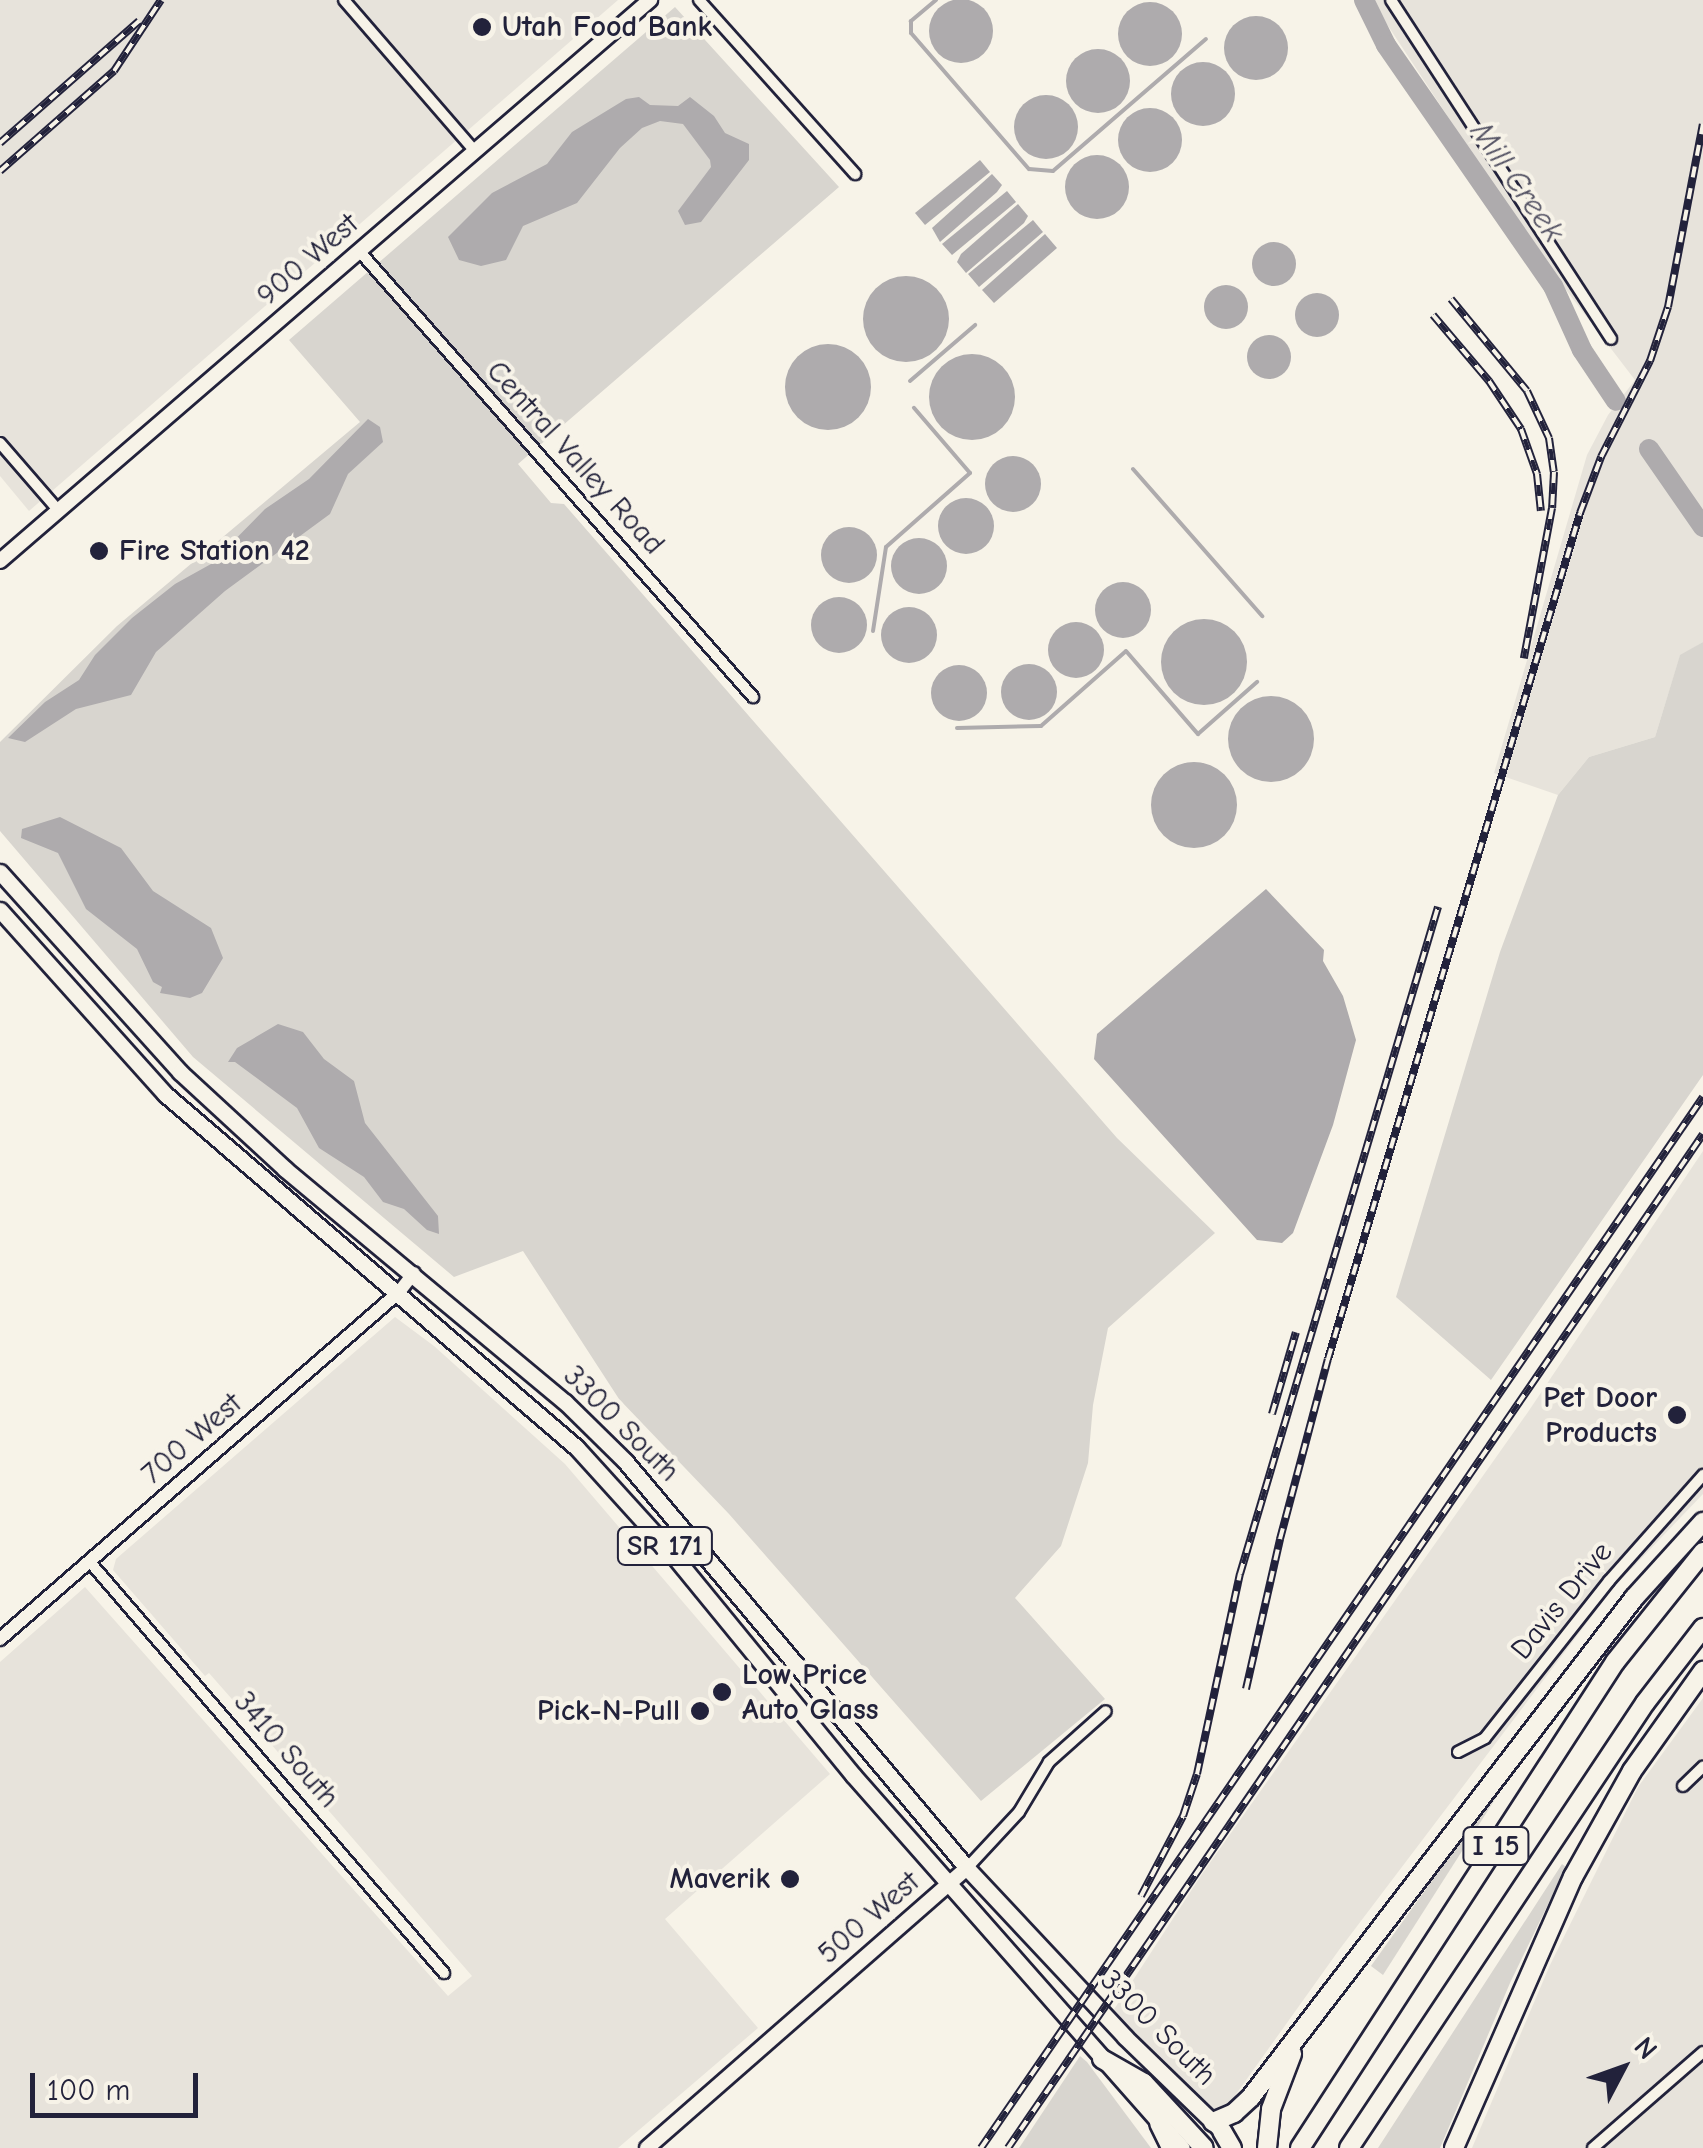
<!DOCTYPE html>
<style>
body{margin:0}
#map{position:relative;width:1703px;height:2148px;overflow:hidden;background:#f7f3e8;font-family:"Comic Neue",sans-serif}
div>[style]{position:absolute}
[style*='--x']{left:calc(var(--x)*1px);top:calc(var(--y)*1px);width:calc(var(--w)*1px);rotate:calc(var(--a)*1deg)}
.built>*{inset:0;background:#e7e3db}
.green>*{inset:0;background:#d8d5cf}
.water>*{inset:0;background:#aeabad}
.round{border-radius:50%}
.stream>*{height:4px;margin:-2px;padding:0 2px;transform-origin:2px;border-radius:2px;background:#aeabad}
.river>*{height:20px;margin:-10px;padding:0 10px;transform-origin:10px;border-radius:10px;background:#aeabad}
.roads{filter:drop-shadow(2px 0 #22223b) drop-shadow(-2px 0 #22223b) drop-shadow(0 2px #22223b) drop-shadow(0 -2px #22223b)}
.minor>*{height:10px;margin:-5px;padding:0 5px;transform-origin:5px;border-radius:5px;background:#f7f3e8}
.tertiary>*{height:12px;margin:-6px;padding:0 6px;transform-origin:6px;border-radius:6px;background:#f7f3e8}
.secondary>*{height:14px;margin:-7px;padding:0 7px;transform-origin:7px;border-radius:7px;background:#f7f3e8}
.primary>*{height:15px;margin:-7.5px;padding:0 7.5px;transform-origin:7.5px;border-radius:7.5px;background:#f7f3e8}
.motorway>*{height:18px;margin:-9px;padding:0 9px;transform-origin:9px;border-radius:9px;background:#f7f3e8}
.rail>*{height:8px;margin-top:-4px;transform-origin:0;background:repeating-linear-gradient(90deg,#f7f3e8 0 11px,#22223b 0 22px);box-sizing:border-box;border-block:2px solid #22223b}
.dots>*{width:28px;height:28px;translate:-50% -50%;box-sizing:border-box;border:5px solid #f7f3e8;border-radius:50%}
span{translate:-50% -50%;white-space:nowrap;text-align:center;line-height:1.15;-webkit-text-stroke:8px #f7f3e8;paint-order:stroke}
.shield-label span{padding:2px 8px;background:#f7f3e8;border:2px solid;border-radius:8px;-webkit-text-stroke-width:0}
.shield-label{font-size:28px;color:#22223b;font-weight:700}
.poi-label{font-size:30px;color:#22223b;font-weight:700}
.left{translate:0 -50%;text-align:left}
.right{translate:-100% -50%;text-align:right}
.street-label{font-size:30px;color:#22223b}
.water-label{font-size:32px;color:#535263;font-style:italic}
.north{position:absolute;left:1573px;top:2018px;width:100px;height:100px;-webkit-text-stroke:8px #f7f3e8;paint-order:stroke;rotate:49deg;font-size:28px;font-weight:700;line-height:40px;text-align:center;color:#22223b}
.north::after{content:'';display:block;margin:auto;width:35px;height:45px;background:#22223b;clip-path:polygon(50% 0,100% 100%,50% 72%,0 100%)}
.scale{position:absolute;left:30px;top:2073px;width:168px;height:45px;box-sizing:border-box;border:5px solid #22223b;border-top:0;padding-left:12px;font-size:30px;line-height:35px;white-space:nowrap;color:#22223b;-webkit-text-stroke:8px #f7f3e8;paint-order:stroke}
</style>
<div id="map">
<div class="built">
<div style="clip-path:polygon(0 0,618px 0,29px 511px,0 476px)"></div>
<div style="clip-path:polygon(1371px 0,1703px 0,1703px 642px,1680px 656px,1655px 737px,1589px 757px,1558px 795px,1494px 773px,1587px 455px,1608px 415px,1635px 380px,1537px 252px)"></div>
<div style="clip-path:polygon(1703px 1151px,1703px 1494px,1614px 1587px,1339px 1950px,1219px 2118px,1113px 2011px,1202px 1874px,1528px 1412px)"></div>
<div style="clip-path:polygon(395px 1317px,434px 1346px,565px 1464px,830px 1774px,665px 1919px,758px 2028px,618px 2148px,0 2148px,0 1662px,85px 1587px,448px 1996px,472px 1976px,238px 1706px,209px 1673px,205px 1676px,113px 1570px,116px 1559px)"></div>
<div style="clip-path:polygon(1703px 1698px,1703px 2148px,1472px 2148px,1550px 1965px,1638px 1787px)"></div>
</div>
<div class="green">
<div style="clip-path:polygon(675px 7px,839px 187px,518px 464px,551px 503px,564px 504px,1117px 1138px,1215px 1233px,1108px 1328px,1093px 1405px,1088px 1463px,1061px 1546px,1015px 1598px,1105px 1699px,981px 1801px,729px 1514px,619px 1399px,523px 1251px,454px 1277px,193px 1057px,0 831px,0 742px,117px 626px,360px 422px,289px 340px)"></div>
<div style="clip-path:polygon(1703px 642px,1703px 1075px,1491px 1380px,1396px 1297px,1500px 952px,1558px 795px,1589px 757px,1655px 737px,1680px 655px)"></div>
<div style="clip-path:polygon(1513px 1767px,1515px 1768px,1383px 1975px,1371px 1966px)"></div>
<div style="clip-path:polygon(1562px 1864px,1566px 1867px,1510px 1983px,1440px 2148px,1378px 2148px)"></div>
<div style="clip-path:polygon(1080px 2056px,1087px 2062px,1151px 2148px,1019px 2148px)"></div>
</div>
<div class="water">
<div class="round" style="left:929px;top:-1px;width:64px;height:64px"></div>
<div class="round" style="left:1118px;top:2px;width:64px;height:64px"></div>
<div class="round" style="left:1224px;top:16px;width:64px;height:64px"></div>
<div class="round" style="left:1066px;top:49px;width:64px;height:64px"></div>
<div class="round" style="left:1171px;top:62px;width:64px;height:64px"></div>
<div class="round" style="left:1014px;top:95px;width:64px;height:64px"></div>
<div style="clip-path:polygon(639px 97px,650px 105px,678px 106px,690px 97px,714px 116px,725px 133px,749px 144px,749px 160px,701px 222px,685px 225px,678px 211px,711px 167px,710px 160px,683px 124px,660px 121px,642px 128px,620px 148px,577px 203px,523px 226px,506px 260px,481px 266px,459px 260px,448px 237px,492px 193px,547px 164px,572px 132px,626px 99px)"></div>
<div class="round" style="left:1118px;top:108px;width:64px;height:64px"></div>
<div class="round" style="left:1065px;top:155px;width:64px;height:64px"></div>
<div style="clip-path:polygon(980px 160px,990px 172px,925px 225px,915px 213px)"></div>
<div style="clip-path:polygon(992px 174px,1002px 185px,997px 192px,940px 242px,932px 228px)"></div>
<div style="clip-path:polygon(1007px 191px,1016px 202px,952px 255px,942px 244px)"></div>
<div style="clip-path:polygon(1018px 204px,1028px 216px,1024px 223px,966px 273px,957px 262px,961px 254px)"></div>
<div style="clip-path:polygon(1033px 220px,1043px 232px,979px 287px,968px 274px)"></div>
<div style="clip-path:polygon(1045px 234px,1057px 248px,994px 303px,982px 290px)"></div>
<div class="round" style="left:1252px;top:242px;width:44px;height:44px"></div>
<div class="round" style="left:863px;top:276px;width:86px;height:86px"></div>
<div class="round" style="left:1204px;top:285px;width:44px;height:44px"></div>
<div class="round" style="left:1295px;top:293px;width:44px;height:44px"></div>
<div class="round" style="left:1247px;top:335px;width:44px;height:44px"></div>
<div class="round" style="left:785px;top:344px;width:86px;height:86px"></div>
<div class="round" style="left:929px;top:354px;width:86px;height:86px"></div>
<div style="clip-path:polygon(368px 419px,380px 427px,383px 442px,348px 474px,330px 514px,225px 591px,156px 652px,131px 695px,76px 709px,25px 742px,8px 738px,45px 702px,79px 680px,95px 655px,132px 618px,175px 584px,211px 564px,265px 509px,309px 479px)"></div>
<div class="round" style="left:985px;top:456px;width:56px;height:56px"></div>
<div class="round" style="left:938px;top:498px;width:56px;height:56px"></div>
<div class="round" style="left:821px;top:527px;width:56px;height:56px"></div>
<div class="round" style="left:891px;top:538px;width:56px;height:56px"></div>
<div class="round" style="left:1095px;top:582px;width:56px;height:56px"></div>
<div class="round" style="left:811px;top:597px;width:56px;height:56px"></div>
<div class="round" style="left:881px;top:607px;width:56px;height:56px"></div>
<div class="round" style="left:1161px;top:619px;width:86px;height:86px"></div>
<div class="round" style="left:1048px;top:622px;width:56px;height:56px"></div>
<div class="round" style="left:1001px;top:664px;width:56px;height:56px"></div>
<div class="round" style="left:931px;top:665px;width:56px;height:56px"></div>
<div class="round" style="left:1228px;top:696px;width:86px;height:86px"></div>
<div class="round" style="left:1151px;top:762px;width:86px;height:86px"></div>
<div style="clip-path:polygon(60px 817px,121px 848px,153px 891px,211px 928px,223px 958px,202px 993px,190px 998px,160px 993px,162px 987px,153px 982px,137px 949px,86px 909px,58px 853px,21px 838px,22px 829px)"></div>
<div style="clip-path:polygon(1266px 889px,1324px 950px,1323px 961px,1343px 996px,1356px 1040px,1333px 1125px,1293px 1233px,1282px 1243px,1257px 1240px,1094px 1059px,1097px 1034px)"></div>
<div style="clip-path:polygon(278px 1024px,303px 1032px,324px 1059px,354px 1081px,365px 1123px,438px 1216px,439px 1234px,427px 1230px,404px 1209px,383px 1202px,364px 1177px,319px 1148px,297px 1108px,235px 1062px,228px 1062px,237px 1048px)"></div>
</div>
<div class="stream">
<div style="--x:936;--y:0;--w:33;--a:140"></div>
<div style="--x:911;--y:21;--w:12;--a:90"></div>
<div style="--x:911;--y:33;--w:180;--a:49.1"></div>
<div style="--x:1029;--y:169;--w:24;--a:5"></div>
<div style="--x:1053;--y:171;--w:202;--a:-40.8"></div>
<div style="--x:910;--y:381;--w:86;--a:-40.7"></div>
<div style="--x:1133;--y:469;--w:196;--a:48.7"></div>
<div style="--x:873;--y:631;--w:85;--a:-81.2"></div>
<div style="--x:886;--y:547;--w:112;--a:-41.4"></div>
<div style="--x:970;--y:473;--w:86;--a:-130.7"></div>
<div style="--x:957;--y:728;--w:84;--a:-1.4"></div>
<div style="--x:1041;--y:726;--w:113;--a:-41.4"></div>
<div style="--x:1126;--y:651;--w:110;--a:49.1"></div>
<div style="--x:1198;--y:734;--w:79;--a:-41.4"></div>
</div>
<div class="river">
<div style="--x:1364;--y:0;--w:50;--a:63.9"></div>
<div style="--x:1386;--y:45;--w:293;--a:55.3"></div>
<div style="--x:1553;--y:286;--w:70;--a:65.6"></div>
<div style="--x:1582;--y:350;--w:61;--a:56.3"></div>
<div style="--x:1649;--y:449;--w:95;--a:55.3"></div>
</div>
<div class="roads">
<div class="minor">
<div style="--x:344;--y:0;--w:200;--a:49.1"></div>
<div style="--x:699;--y:0;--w:234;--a:48.1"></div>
<div style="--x:1391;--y:0;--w:404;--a:57"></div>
<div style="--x:360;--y:252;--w:594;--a:48.55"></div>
<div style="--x:0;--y:443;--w:89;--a:49.1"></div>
<div style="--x:89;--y:1561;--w:544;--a:49.25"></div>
<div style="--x:1458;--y:1752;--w:30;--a:-27"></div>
<div style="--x:1485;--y:1738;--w:200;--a:-51.7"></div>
<div style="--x:1609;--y:1581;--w:142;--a:-48.4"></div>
<div style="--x:1683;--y:1786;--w:28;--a:-44"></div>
<div style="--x:967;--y:1868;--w:76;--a:-47.1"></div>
<div style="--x:1019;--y:1812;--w:58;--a:-59"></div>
<div style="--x:1049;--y:1762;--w:76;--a:-41.8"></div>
<div style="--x:1593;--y:2148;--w:146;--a:-41.1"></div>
</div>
<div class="tertiary">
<div style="--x:0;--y:1639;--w:529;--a:-41.01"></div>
<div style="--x:399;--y:1292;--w:24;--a:-52"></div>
</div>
<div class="secondary">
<div style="--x:0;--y:561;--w:859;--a:-40.8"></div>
<div style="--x:647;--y:2148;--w:425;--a:-41.2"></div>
</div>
<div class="primary">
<div style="--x:0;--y:872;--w:269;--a:48"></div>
<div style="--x:180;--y:1072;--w:143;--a:42.7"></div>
<div style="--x:285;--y:1169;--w:364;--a:39.8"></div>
<div style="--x:565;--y:1402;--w:84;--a:44.5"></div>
<div style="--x:625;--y:1461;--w:532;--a:49.96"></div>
<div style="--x:967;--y:1868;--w:231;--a:46.9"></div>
<div style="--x:1125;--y:2037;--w:132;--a:44.1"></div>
<div style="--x:0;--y:910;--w:247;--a:48.1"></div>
<div style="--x:165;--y:1094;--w:543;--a:40.67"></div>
<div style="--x:577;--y:1448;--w:130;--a:47.8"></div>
<div style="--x:664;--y:1544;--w:298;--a:50.7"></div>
<div style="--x:853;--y:1775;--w:497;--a:48.6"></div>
</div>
<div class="motorway">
<div style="--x:1102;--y:2059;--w:48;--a:29.7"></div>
<div style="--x:1144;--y:2083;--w:88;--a:47.3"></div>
<div style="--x:1213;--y:2122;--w:23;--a:-23"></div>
<div style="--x:1234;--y:2113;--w:23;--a:-43"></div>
<div style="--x:1251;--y:2097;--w:629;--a:-52.49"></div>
<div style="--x:1634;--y:1598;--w:103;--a:-47.8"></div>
<div style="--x:1159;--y:2123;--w:28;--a:64"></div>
<div style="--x:1222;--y:2131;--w:20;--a:60"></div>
<div style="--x:1267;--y:2148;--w:39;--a:-84"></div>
<div style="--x:1271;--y:2109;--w:59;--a:-69.1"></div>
<div style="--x:1300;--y:2148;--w:579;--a:-57.05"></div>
<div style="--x:1615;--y:1662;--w:141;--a:-51.3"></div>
<div style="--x:1349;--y:2148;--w:534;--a:-56.37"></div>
<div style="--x:1645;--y:1703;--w:95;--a:-52.3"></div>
<div style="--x:1454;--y:2148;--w:296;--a:-66.3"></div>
<div style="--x:1573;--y:1877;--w:121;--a:-60.9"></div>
<div style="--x:1632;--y:1771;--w:123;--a:-54.6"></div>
</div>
</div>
<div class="rail">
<div style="--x:0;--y:143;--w:185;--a:-41.3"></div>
<div style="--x:0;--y:171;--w:152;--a:-41.3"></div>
<div style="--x:114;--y:71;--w:85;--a:-56.5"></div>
<div style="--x:1451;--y:299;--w:119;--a:50.4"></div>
<div style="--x:1527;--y:391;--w:52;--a:64.9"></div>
<div style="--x:1549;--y:438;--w:34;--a:82"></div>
<div style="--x:1554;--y:472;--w:36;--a:93"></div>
<div style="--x:1552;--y:508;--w:153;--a:100.6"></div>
<div style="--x:1433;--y:315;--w:87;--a:49.7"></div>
<div style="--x:1489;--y:381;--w:58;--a:56.3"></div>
<div style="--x:1521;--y:429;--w:48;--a:70.4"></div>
<div style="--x:1537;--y:474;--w:37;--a:84"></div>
<div style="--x:1272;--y:1414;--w:85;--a:-73.7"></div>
<div style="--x:1246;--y:1689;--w:154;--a:-77.2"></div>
<div style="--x:1280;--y:1539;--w:186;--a:-75.1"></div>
<div style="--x:1328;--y:1359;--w:883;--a:-73.41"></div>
<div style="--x:1580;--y:513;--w:60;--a:-69.4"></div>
<div style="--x:1601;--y:457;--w:108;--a:-63"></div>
<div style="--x:1650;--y:361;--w:57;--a:-71.6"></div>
<div style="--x:1668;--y:307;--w:186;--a:-79.2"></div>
<div style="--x:1141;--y:1896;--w:90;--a:-62.3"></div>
<div style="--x:1183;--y:1816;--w:44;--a:-71.6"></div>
<div style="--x:1197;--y:1774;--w:205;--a:-77.9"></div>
<div style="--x:1240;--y:1574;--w:696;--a:-73.47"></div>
<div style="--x:981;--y:2148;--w:1275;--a:-55.51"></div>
<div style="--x:1008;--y:2148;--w:1229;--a:-55.57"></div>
</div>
<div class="dots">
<div style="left:482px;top:27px;background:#22223b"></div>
<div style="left:99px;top:551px;background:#22223b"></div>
<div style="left:1677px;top:1415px;background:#22223b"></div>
<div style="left:722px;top:1692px;background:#22223b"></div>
<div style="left:700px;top:1711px;background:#22223b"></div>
<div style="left:790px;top:1879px;background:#22223b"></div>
</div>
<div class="shield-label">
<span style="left:665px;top:1546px">SR 171</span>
<span style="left:1496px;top:1846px">I 15</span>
</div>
<div class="poi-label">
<span class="left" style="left:502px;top:27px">Utah Food Bank</span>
<span class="left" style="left:119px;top:551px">Fire Station 42</span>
<span class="right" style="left:1657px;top:1415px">Pet Door<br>Products</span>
<span class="left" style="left:742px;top:1692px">Low Price<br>Auto Glass</span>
<span class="right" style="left:680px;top:1711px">Pick-N-Pull</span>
<span class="right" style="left:770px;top:1879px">Maverik</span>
</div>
<div class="street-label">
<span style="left:308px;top:260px;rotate:-41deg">900 West</span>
<span style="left:575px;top:458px;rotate:48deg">Central Valley Road</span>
<span style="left:621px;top:1424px;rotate:45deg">3300 South</span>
<span style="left:192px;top:1439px;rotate:-41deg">700 West</span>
<span style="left:1562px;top:1601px;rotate:-51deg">Davis Drive</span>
<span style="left:286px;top:1750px;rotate:49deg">3410 South</span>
<span style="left:869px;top:1918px;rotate:-41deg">500 West</span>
<span style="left:1158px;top:2028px;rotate:45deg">3300 South</span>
</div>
<div class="water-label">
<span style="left:1517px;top:182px;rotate:55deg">Mill Creek</span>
</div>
<div class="north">N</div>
<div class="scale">100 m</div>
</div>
